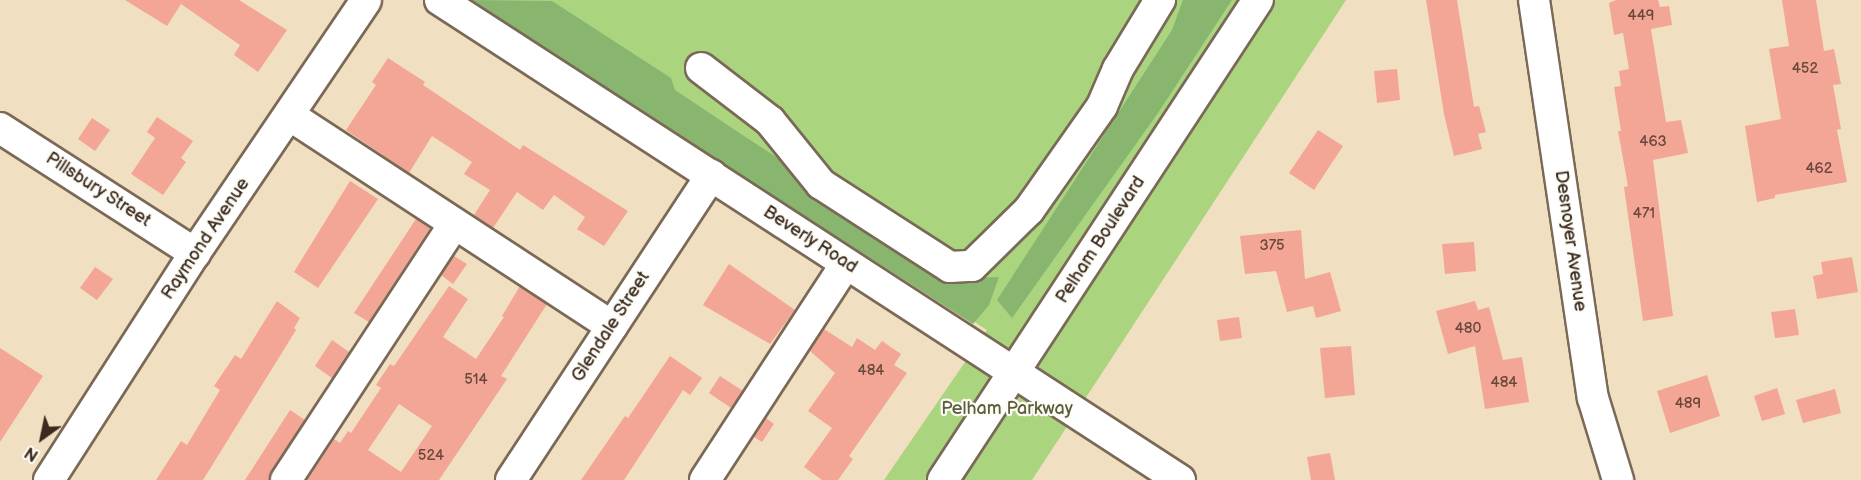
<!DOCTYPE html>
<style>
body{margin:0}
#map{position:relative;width:1861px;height:480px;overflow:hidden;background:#f1dfc1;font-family:"Balsamiq Sans",sans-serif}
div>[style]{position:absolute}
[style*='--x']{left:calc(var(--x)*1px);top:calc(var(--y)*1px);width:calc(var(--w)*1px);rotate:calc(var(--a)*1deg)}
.green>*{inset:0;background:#abd47f}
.forest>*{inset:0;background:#88b66e}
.building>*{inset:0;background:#f3a596}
.roads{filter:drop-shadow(2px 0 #7b6957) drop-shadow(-2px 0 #7b6957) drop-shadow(0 2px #7b6957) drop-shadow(0 -2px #7b6957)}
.minor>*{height:30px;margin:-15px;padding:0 15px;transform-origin:15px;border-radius:15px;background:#fff}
span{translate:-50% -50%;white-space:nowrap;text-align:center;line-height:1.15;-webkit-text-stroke:4.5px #fdfcf7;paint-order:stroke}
.number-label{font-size:15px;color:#69493c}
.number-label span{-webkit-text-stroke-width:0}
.street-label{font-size:18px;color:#3b2a1e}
.park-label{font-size:18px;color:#5d5d3b}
.north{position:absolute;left:12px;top:408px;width:60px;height:60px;-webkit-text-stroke:4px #fdfcf7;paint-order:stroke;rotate:213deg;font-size:16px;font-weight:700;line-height:24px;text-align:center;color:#3b2a1e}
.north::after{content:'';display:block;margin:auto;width:21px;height:27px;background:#3b2a1e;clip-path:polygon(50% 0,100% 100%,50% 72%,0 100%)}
</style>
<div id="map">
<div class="green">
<div style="clip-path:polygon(471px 0,1346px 0,1032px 480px,884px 480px,987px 330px)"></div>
</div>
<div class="forest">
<div style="clip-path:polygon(468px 0,552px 1px,671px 78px,675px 90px,747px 138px,963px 278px,999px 277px,989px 305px,973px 324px)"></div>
<div style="clip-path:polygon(1183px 0,1232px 0,1158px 113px,1012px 318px,997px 300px,1172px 30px)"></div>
</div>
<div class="building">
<div style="clip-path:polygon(125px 0,239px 0,287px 30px,258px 72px,234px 55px,240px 45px,181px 4px,167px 26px)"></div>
<div style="clip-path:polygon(1426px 0,1457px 0,1474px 107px,1479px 106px,1486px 132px,1478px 134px,1482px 149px,1454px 156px,1444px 114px)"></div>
<div style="clip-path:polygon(1616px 0,1658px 0,1660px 7px,1669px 6px,1672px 25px,1651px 29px,1666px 122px,1681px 120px,1688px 153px,1653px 160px,1673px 316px,1643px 321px,1624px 187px,1628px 186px,1618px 131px,1621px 131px,1614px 87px,1621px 86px,1619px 71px,1629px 69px,1623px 33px,1614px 35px,1609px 3px)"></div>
<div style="clip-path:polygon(1782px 0,1816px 0,1824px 51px,1834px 49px,1841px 84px,1833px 85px,1841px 129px,1837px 130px,1847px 182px,1775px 195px,1775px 198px,1757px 202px,1745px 126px,1781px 119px,1769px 49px,1789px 46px)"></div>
<div style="clip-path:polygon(388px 58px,425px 82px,423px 85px,520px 150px,523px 145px,628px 211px,604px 246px,577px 229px,585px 217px,554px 195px,543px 210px,517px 192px,493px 228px,474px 215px,490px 190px,464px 174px,472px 162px,432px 136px,409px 173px,346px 130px,376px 85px,372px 82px)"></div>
<div style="clip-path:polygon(1397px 69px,1400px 100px,1377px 103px,1374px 71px)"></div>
<div style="clip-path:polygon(157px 117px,193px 141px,181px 158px,186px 162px,163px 195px,131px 174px,155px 138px,147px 132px)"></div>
<div style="clip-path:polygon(92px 118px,110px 130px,95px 151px,78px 139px)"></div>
<div style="clip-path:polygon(1318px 130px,1343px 146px,1314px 190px,1289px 173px)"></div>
<div style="clip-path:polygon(350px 181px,378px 199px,318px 288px,294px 272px)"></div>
<div style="clip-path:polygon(416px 219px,430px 228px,369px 322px,354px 313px)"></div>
<div style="clip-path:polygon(1301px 230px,1305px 279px,1330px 272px,1341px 311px,1316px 318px,1313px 306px,1287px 312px,1276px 271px,1245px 274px,1240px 236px)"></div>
<div style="clip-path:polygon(1474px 242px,1476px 271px,1445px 274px,1442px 244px)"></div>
<div style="clip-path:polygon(454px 256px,467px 264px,453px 284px,441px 275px)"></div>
<div style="clip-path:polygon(1852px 257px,1858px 292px,1817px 299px,1813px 276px,1823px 274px,1821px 262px)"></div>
<div style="clip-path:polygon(729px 264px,795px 310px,770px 344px,703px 305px)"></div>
<div style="clip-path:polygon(95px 267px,113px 279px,97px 300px,80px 288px)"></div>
<div style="clip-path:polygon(evenodd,449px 286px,468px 299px,443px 337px,476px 359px,504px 317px,502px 316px,520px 286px,547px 304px,501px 376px,507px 379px,439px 480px,307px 480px,334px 439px,340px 443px,348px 431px,351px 433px,381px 388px,376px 385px,390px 364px,394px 366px,449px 286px,399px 404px,432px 426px,401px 472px,368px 450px,399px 404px)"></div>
<div style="clip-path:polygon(277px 301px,300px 318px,294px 328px,296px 330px,203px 480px,156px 480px,181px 441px,187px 445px,220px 390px,214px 386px,235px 355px,241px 359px)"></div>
<div style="clip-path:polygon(1475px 301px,1478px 310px,1489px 307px,1503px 360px,1522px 357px,1529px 402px,1485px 409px,1475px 346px,1448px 354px,1436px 311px)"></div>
<div style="clip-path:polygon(1795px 309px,1799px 335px,1775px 338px,1771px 312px)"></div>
<div style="clip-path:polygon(1239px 317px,1242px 338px,1220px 341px,1217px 320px)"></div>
<div style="clip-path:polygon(824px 329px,852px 347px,857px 338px,875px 350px,882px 341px,901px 354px,894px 365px,907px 373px,849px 456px,853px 459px,838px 480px,822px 480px,804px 467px,832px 428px,808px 411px,835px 373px,810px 351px)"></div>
<div style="clip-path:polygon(332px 340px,349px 352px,332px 378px,315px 366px)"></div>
<div style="clip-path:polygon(1351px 346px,1355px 395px,1325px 398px,1320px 348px)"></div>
<div style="clip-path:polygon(0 348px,43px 376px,0 442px)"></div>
<div style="clip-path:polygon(670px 356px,702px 378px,690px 395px,683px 390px,624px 480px,581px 480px,625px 416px,628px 418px)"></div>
<div style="clip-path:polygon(1707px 375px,1720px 416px,1670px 433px,1657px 391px)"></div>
<div style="clip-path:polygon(720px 376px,743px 391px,731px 408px,709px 393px)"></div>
<div style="clip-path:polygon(1777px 388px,1785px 414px,1762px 421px,1754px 396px)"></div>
<div style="clip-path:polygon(1835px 389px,1841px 413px,1803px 423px,1796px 400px)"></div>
<div style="clip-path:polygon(290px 410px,305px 420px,272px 471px,269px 480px,245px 480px)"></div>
<div style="clip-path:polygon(766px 418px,774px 424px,762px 442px,754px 437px)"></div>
<div style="clip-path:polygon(1330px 453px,1335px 480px,1311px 480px,1307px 457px)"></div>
</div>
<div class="roads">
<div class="minor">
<div style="--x:440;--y:0;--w:882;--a:32.97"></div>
<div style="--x:1534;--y:0;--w:402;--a:81.6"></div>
<div style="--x:1593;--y:398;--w:86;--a:73"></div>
<div style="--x:701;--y:68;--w:87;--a:37.5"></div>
<div style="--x:770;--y:121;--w:81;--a:51"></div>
<div style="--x:821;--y:184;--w:153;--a:32.8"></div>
<div style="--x:950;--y:267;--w:22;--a:-3"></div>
<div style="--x:972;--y:266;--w:80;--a:-44.5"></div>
<div style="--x:1029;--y:210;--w:127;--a:-54.9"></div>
<div style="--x:1102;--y:106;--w:40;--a:-66.6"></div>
<div style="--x:1118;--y:69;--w:81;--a:-58.7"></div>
<div style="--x:289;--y:115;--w:386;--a:33.2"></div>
<div style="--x:0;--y:128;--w:232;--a:32.7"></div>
<div style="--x:49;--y:480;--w:270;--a:-57.3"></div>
<div style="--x:195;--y:253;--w:305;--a:-55.9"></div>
<div style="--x:286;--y:480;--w:306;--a:-56.7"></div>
<div style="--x:511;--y:480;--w:365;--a:-56.7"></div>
<div style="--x:705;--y:480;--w:258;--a:-56.9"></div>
<div style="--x:943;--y:480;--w:574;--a:-56.73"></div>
</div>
</div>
<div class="number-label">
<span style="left:1641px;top:16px">449</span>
<span style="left:1805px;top:69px">452</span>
<span style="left:1653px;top:142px">463</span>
<span style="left:1819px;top:169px">462</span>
<span style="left:1644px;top:214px">471</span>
<span style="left:1272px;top:246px">375</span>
<span style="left:1468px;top:329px">480</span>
<span style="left:871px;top:371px">484</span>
<span style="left:476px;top:380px">514</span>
<span style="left:1504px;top:383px">484</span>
<span style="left:1688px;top:404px">489</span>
<span style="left:431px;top:456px">524</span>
</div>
<div class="street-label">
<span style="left:98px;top:190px;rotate:33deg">Pillsbury Street</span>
<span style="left:206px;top:239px;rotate:-56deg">Raymond Avenue</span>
<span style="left:810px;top:240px;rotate:33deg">Beverly Road</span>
<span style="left:1101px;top:240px;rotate:-57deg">Pelham Boulevard</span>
<span style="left:1570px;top:241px;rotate:82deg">Desnoyer Avenue</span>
<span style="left:611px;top:327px;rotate:-57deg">Glendale Street</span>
</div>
<div class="park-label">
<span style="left:1007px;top:409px">Pelham Parkway</span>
</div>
<div class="north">N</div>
</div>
